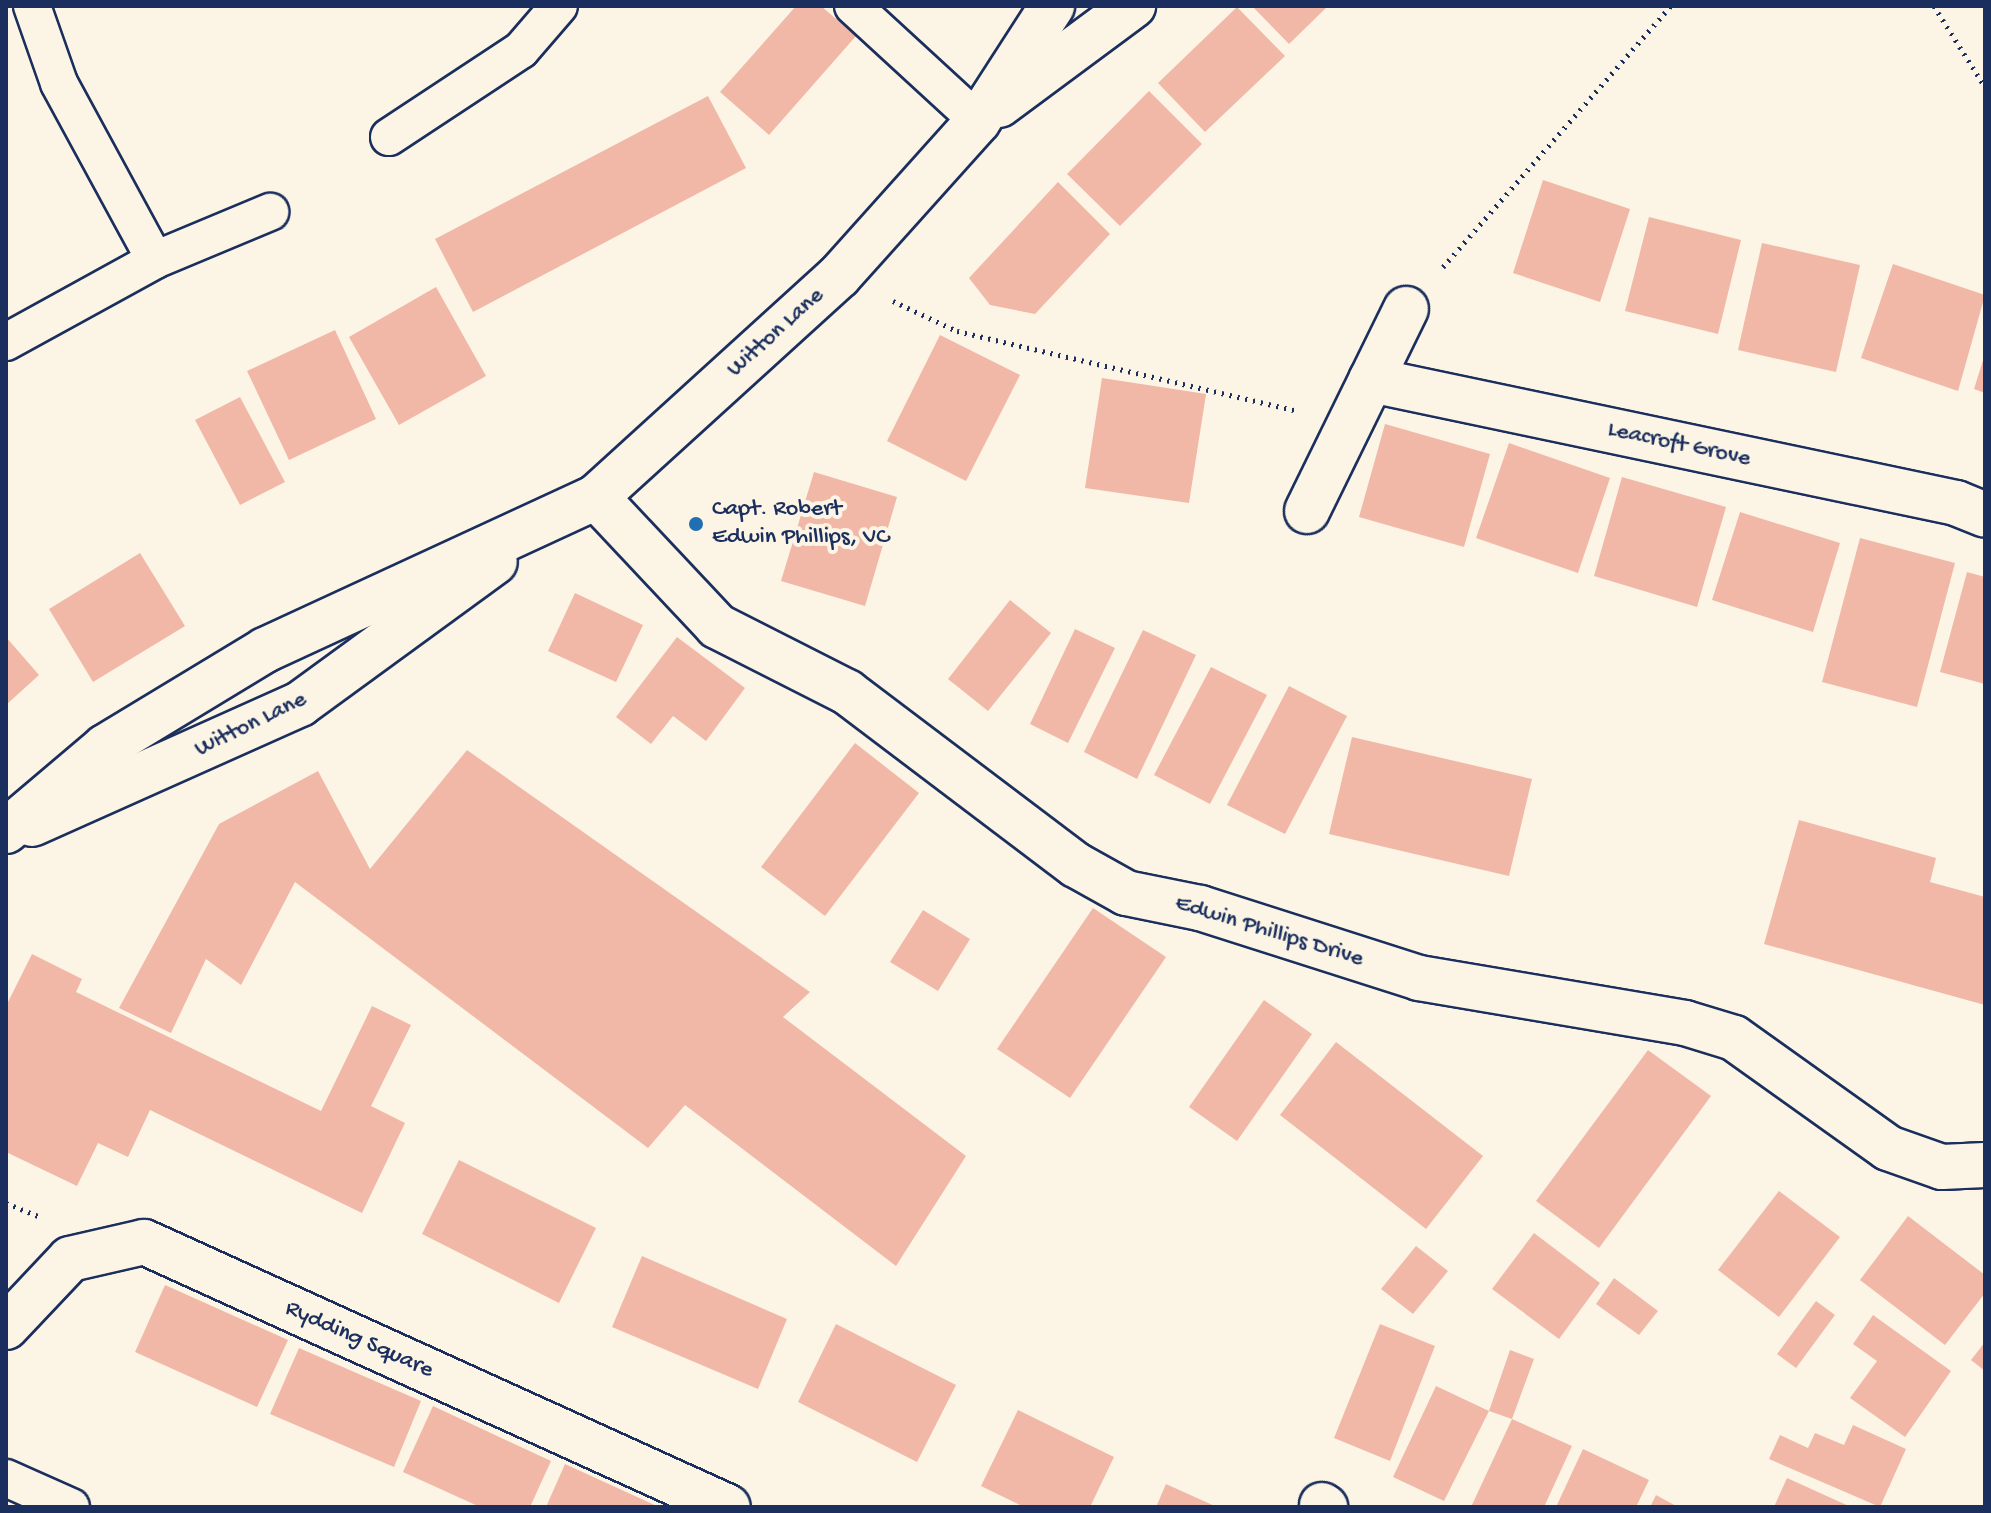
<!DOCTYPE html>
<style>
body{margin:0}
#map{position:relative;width:1991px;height:1513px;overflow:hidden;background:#fcf5e5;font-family:"Gochi Hand",sans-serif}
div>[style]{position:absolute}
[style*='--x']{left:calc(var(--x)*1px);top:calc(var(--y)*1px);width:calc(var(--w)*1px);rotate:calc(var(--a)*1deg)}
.building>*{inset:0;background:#f1b8a7}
.path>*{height:5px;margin-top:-2.5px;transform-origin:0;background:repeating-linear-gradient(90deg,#1b2f5e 0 2px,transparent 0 8px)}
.roads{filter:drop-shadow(2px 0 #1b2f5e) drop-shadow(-2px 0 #1b2f5e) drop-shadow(0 2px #1b2f5e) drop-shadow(0 -2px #1b2f5e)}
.lane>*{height:36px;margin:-18px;padding:0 18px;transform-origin:18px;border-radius:18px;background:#fcf5e5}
.street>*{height:44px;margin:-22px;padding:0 22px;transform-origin:22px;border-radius:22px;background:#fcf5e5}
.secondary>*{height:44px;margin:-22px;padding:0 22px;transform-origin:22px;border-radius:22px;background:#fcf5e5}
.dots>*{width:22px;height:22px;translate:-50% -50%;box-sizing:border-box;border:4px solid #fcf5e5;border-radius:50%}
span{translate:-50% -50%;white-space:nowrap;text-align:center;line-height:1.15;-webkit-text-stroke:8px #fcf5e5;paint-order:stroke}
.street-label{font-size:24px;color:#1b2f5e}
.poi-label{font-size:24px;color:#1b2f5e}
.left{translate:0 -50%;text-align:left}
.frame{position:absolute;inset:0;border:8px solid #1b2f5e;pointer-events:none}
</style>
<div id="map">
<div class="building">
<div style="clip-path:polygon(796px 6px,821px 6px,856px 36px,769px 135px,720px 92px)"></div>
<div style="clip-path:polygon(1252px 6px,1328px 6px,1289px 44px)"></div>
<div style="clip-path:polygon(1237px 7px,1285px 56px,1205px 132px,1158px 83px)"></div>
<div style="clip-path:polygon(1149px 91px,1202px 144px,1120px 226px,1067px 174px)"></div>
<div style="clip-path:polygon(708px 96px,746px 168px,473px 312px,435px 239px)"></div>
<div style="clip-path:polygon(1543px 180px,1630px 209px,1600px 302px,1513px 273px)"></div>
<div style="clip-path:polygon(1058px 182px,1110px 234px,1035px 314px,990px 305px,969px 278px)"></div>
<div style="clip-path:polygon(1649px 217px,1741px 240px,1718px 334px,1625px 311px)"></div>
<div style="clip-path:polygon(1762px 243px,1860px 265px,1836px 372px,1738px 350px)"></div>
<div style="clip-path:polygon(1893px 264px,1985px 295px,1958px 391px,1861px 358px)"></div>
<div style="clip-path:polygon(436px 287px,486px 376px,399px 425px,349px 337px)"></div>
<div style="clip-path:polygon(335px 330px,376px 419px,289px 460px,247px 371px)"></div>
<div style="clip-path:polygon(940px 335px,1020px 375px,966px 481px,887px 441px)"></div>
<div style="clip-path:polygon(1984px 357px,1985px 357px,1985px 393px,1974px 389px)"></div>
<div style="clip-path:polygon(1102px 378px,1206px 394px,1189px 503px,1085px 488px)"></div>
<div style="clip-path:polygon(240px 397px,285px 482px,240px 505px,195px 420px)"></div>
<div style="clip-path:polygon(1385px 424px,1490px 454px,1464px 547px,1359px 517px)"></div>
<div style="clip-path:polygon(1509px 443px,1610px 478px,1578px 573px,1476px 538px)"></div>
<div style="clip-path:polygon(814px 472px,897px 497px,865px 606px,781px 581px)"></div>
<div style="clip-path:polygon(1622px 477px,1726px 507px,1697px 607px,1594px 576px)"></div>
<div style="clip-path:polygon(1740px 512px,1840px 543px,1813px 632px,1712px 600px)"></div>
<div style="clip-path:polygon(1860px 538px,1955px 563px,1917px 707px,1822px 682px)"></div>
<div style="clip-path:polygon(140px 553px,185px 626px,93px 682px,49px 609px)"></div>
<div style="clip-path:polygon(1967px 572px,1985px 577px,1985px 684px,1940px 672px)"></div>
<div style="clip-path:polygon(575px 593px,643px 625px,616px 682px,548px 651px)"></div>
<div style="clip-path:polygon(1010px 600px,1051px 633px,988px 711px,948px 679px)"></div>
<div style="clip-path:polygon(1075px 629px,1115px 648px,1068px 743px,1030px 724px)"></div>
<div style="clip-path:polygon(1143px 630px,1196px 655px,1137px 779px,1084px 752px)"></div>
<div style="clip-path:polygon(6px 637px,39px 675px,6px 705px)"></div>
<div style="clip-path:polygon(677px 637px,745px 688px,706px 741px,673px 716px,651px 744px,616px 717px)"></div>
<div style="clip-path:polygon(1211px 667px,1267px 695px,1210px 804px,1154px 775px)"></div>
<div style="clip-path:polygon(1289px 686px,1347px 716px,1285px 834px,1227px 805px)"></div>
<div style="clip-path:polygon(1352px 737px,1532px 779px,1509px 876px,1329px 834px)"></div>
<div style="clip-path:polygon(855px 743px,919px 793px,825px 916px,761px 867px)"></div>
<div style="clip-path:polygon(467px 750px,810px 992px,783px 1017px,966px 1156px,896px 1266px,685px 1105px,648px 1148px,295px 882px,241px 985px,206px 959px,171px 1033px,119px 1008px,219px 824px,318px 771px,370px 869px)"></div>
<div style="clip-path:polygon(1799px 820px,1936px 858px,1930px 882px,1985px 897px,1985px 1005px,1764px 944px)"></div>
<div style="clip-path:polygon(1093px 908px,1166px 957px,1070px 1098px,997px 1049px)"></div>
<div style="clip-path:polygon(923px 910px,970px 939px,938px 991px,890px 962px)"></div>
<div style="clip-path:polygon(32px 954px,82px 979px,76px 992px,321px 1111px,372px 1006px,411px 1025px,371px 1106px,405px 1123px,362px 1213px,150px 1110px,128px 1157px,98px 1143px,77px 1186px,6px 1152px,6px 1006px)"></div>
<div style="clip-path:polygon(1264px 1000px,1312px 1034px,1237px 1141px,1189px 1107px)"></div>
<div style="clip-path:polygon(1336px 1042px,1483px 1156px,1426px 1229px,1280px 1115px)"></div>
<div style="clip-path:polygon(1648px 1050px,1711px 1096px,1599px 1248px,1536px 1201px)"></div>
<div style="clip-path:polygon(459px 1160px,596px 1228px,559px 1303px,422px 1234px)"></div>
<div style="clip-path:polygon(1779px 1191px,1840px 1237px,1779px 1317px,1718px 1270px)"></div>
<div style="clip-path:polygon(1908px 1216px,1985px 1275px,1985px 1293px,1945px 1345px,1860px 1280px)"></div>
<div style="clip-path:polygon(1534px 1233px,1600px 1283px,1559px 1339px,1492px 1289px)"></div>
<div style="clip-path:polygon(1416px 1246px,1448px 1271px,1413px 1314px,1381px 1289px)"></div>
<div style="clip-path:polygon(642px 1256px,787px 1319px,758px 1389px,612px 1327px)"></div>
<div style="clip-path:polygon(1614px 1278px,1658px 1311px,1639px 1335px,1596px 1304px)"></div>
<div style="clip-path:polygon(165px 1285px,288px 1340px,257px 1407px,135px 1352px)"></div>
<div style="clip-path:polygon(1816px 1301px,1835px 1315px,1796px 1368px,1777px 1354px)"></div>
<div style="clip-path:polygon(1873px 1315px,1951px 1371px,1905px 1437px,1850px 1398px,1877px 1361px,1853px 1344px)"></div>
<div style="clip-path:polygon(836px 1324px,956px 1385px,917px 1462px,798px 1402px)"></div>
<div style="clip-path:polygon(1380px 1324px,1435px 1346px,1390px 1461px,1334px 1438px)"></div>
<div style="clip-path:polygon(1985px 1342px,1985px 1371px,1971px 1360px)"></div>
<div style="clip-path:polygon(299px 1348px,421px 1401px,394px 1467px,270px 1414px)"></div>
<div style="clip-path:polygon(1510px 1350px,1534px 1359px,1512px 1419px,1572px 1446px,1544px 1507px,1471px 1507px,1512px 1419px,1489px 1411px,1444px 1501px,1393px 1477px,1436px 1386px,1489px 1411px)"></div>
<div style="clip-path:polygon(433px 1406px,551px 1461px,530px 1507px,480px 1507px,403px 1472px)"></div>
<div style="clip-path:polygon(1018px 1410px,1114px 1457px,1090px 1507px,1024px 1507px,981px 1486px)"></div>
<div style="clip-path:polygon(1853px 1425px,1906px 1449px,1880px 1507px,1769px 1459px,1780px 1435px,1808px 1448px,1815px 1433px,1844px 1445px)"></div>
<div style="clip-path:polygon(1583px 1449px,1649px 1480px,1636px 1507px,1556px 1507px)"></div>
<div style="clip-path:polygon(565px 1464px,659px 1507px,546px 1507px)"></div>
<div style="clip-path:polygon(1787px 1478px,1851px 1507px,1774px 1507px)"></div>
<div style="clip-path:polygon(1166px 1484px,1217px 1507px,1156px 1507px)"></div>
<div style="clip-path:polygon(1656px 1495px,1678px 1507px,1650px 1507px)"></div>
</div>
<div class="path">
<div style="--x:1934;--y:6;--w:96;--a:57.8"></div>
<div style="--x:1443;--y:267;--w:347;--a:-48.9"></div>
<div style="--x:893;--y:301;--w:71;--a:25.1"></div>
<div style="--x:957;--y:331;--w:347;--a:13.2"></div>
<div style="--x:6;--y:1203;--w:35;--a:22"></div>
</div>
<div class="roads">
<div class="lane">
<div style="--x:853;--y:6;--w:170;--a:42.6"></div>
<div style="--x:389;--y:137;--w:158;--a:-33.4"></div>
<div style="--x:521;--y:50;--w:58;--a:-49.2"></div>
<div style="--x:155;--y:260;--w:125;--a:-22.7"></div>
<div style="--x:6;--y:342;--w:170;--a:-28.8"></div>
<div style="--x:155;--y:260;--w:201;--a:-118.5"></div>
<div style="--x:59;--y:83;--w:82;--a:-109.3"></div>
<div style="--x:6;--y:1478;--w:71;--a:24"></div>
</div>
<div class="street">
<div style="--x:1371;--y:380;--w:598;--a:11.87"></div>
<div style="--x:1956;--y:503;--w:31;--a:22"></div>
<div style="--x:596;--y:497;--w:177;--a:46.8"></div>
<div style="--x:717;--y:626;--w:146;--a:26.9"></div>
<div style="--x:847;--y:692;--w:287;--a:37.1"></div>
<div style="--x:1076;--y:865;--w:57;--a:29.2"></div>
<div style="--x:1126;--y:893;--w:76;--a:11.5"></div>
<div style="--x:1200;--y:908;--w:230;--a:17.7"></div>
<div style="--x:1419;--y:978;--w:270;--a:9.6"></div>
<div style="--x:1685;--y:1023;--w:51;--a:17"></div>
<div style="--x:1734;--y:1038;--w:189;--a:35.5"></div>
<div style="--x:1888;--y:1148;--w:57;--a:19.4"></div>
<div style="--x:1942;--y:1167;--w:43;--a:-2.7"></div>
<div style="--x:1307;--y:511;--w:225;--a:-63.9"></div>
<div style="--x:6;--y:1327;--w:93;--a:-46.7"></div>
<div style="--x:70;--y:1259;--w:76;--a:-12.9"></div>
<div style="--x:144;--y:1242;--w:641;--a:24.41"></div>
<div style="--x:1322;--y:1505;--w:4;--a:34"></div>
</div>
<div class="secondary">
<div style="--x:999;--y:105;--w:167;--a:-36.5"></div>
<div style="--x:32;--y:824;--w:294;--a:-24.1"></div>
<div style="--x:300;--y:704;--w:241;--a:-36.1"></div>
<div style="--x:6;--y:831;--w:130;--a:-40.3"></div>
<div style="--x:105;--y:747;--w:187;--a:-31.2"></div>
<div style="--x:265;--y:650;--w:365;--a:-24.8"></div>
<div style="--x:596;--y:497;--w:328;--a:-42.3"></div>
<div style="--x:839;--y:276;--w:208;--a:-48.1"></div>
<div style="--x:978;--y:121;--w:137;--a:-57.2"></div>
</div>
</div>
<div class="dots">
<div style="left:696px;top:524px;background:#1f6fb2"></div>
</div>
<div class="street-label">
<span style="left:776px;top:333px;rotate:-42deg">Witton Lane</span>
<span style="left:1679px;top:445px;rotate:12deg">Leacroft Grove</span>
<span style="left:251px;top:725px;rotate:-26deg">Witton Lane</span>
<span style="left:1269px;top:932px;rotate:17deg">Edwin Phillips Drive</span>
<span style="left:359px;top:1340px;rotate:24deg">Rydding Square</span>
</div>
<div class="poi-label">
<span class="left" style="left:712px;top:524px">Capt. Robert<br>Edwin Phillips, VC</span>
</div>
<div class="frame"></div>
</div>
